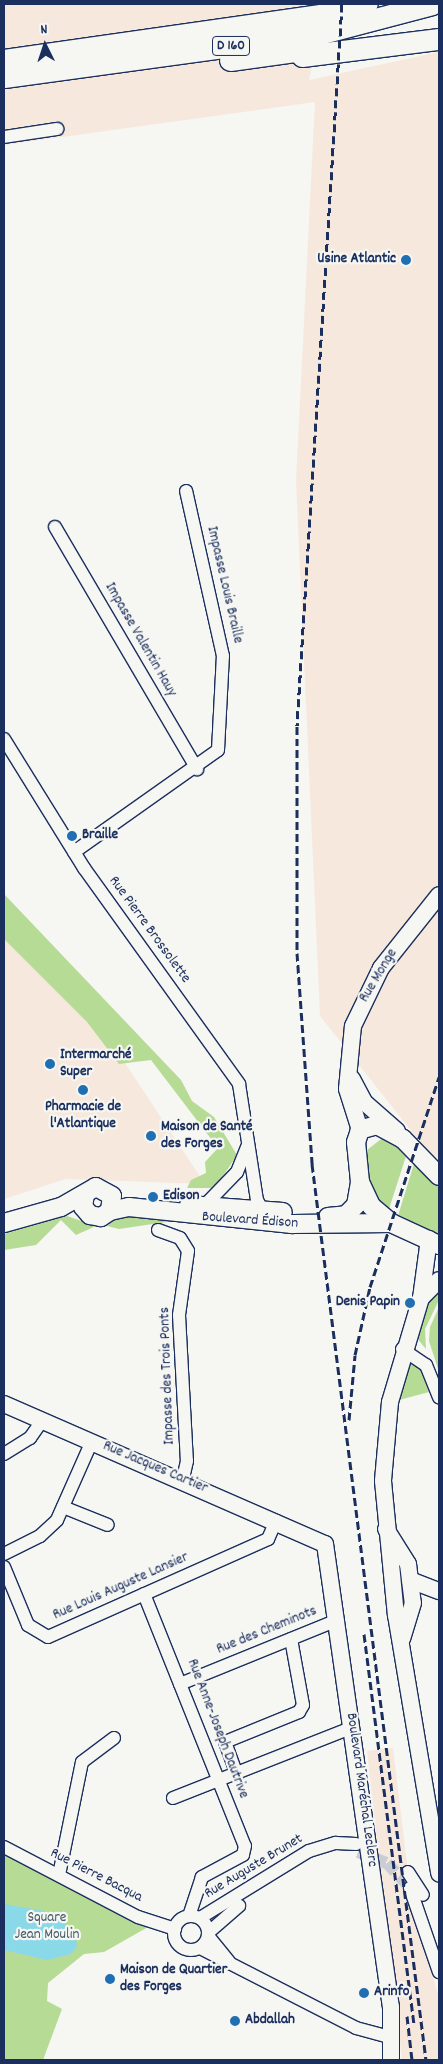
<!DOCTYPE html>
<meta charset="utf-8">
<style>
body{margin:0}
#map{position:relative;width:443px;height:2064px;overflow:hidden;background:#f6f6f2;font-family:Dekko,sans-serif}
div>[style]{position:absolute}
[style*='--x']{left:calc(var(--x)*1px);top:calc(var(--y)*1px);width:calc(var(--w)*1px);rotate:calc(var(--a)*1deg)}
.built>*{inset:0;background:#f7e8dd}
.green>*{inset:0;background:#b6db95}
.water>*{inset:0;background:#8ad9e8}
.minor-tunnel>*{height:12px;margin-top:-6px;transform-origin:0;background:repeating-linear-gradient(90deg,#caced4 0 12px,transparent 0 18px)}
.roads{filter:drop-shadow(1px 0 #1b2f5e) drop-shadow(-1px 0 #1b2f5e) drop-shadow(0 1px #1b2f5e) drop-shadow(0 -1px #1b2f5e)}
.minor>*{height:12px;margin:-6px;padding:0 6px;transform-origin:6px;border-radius:6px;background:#f6f6f2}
.minor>.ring{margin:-6px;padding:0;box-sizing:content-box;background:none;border:12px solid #f6f6f2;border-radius:50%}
.tertiary>*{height:16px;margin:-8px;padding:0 8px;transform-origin:8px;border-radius:8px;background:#f6f6f2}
.secondary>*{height:18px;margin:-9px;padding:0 9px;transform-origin:9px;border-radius:9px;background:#f6f6f2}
.trunk>*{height:21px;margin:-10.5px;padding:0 10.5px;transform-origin:10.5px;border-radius:10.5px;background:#f6f6f2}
.rail>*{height:3px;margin-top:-1.5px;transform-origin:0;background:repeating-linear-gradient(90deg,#1b2f5e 0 8px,transparent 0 12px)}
.dots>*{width:14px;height:14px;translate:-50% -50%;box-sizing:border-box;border:2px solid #f6f6f2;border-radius:50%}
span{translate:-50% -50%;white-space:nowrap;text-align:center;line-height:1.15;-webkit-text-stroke:4.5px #f6f6f2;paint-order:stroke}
.shield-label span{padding:1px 4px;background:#f6f6f2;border:1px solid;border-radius:4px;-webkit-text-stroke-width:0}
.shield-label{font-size:14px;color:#1b2f5e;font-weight:700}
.poi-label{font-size:15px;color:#1b2f5e;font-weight:700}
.right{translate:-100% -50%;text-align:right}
.left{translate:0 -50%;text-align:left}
.street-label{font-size:15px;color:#1b2f5e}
.park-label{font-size:15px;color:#425a6c}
.frame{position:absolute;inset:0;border:5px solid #1b2f5e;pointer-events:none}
.north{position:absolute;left:20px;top:20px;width:50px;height:50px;-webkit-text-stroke:4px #f6f6f2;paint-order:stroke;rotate:356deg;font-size:14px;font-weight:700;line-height:20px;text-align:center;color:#1b2f5e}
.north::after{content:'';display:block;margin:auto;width:18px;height:22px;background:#1b2f5e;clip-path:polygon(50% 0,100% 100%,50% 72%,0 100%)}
</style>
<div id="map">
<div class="built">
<div style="clip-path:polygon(4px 4px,325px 4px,309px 80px,439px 52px,439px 1159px,425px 1148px,320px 1016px,296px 481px,315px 102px,4px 145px)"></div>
<div style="clip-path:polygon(4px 918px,121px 1057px,205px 1184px,66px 1179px,4px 1199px)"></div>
<div style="clip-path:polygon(393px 1748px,411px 1897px,439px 1998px,439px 2060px,402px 2060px,367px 1751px)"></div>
</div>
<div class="green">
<div style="clip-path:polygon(4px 894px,181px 1080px,192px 1101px,214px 1117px,237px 1155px,215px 1188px,187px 1188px,191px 1180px,206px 1173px,205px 1162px,218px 1148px,151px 1060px,119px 1064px,87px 1022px,4px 939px)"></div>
<div style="clip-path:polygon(385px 1136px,408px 1150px,388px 1212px,370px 1192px,367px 1150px)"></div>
<div style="clip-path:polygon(417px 1154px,439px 1181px,439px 1235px,397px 1219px)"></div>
<div style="clip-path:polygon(131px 1214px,162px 1218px,173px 1221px,119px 1229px,107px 1226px,118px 1216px)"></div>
<div style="clip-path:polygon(67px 1216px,96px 1226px,76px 1235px,61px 1220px,36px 1245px,4px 1250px,4px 1234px)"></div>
<div style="clip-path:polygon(439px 1287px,439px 1300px,425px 1329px,426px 1349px,416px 1337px,419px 1318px)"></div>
<div style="clip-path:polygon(439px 1307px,439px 1372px,429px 1341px,430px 1327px)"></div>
<div style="clip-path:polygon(408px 1364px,419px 1365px,429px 1392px,399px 1400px)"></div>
<div style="clip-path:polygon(5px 1854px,148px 1927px,104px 1952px,84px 1954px,48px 1983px,47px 2001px,62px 2009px,43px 2060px,4px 2060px)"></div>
</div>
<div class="water">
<div style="clip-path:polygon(4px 1904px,45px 1911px,75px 1931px,77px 1947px,71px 1954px,47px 1960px,4px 1950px)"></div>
</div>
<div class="minor-tunnel">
<div style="--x:358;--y:1852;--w:31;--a:21"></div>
<div style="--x:387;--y:1863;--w:34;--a:47"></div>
</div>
<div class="roads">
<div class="minor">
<div style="--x:4;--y:137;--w:54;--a:-8.6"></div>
<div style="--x:55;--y:527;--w:281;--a:59.6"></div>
<div style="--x:4;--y:739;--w:152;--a:58.2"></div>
<div style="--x:84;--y:868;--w:266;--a:54.3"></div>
<div style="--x:239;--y:1084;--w:117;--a:81.2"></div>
<div style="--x:257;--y:1200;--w:15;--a:62"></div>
<div style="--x:74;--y:852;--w:176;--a:-35.3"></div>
<div style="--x:218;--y:750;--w:94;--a:-87"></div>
<div style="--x:223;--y:656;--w:169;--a:-102.6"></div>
<div style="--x:205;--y:1205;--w:46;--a:-45.9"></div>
<div style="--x:237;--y:1172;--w:29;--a:-68"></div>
<div style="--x:158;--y:1230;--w:23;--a:20"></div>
<div style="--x:180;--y:1238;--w:15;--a:58"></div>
<div style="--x:188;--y:1251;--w:65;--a:98"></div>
<div style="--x:179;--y:1315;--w:146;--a:86.9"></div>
<div style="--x:187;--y:1461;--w:18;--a:103"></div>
<div style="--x:402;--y:1349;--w:29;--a:34"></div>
<div style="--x:426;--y:1365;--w:35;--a:68"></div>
<div style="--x:4;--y:1454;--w:31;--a:-32"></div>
<div style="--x:30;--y:1438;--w:21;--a:-55"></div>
<div style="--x:63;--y:1507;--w:48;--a:21.8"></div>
<div style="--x:4;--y:1554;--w:40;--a:-26.6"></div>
<div style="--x:40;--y:1536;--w:23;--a:-43"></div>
<div style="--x:57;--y:1520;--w:86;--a:-66.1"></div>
<div style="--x:4;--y:1567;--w:63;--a:67.5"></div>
<div style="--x:28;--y:1625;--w:23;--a:31"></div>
<div style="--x:48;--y:1637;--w:241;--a:-24"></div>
<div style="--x:268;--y:1539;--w:20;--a:-66"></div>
<div style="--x:144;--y:1594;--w:271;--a:68.2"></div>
<div style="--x:245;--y:1846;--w:9;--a:103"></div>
<div style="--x:243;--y:1855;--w:47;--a:151.8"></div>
<div style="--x:202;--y:1877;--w:41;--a:108.4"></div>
<div style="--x:180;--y:1684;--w:170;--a:-22.1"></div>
<div style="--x:237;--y:1775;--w:35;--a:-110"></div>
<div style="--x:225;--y:1742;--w:80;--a:-22.1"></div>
<div style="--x:299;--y:1712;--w:8;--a:-60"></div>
<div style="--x:303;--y:1705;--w:67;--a:-100.3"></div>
<div style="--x:173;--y:1798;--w:191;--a:-21.5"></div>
<div style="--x:4;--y:1847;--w:151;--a:27.6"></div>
<div style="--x:138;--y:1917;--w:39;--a:18"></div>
<div style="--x:408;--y:1872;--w:27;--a:57"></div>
<div style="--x:59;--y:1875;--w:115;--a:-78.5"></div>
<div style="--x:82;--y:1762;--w:40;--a:-37"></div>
<div style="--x:410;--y:1888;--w:89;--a:71"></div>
<div class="ring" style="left:174px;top:1916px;width:22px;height:22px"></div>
<div style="--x:200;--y:1918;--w:128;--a:-31.6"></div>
<div style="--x:309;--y:1851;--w:28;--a:-17"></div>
<div style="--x:336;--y:1843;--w:20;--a:3"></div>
<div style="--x:209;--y:1932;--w:40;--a:-41"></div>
<div style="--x:209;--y:1937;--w:32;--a:51"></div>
<div style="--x:200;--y:1948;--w:175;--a:27.1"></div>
<div style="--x:356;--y:2028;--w:38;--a:15"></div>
</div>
<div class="tertiary">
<div style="--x:352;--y:1079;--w:26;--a:62"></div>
<div style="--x:364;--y:1102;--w:44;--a:41.3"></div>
<div style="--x:360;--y:1130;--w:43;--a:-107.6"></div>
<div style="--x:347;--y:1089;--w:63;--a:-84.6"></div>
<div style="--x:353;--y:1026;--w:64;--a:-64.2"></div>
<div style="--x:381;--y:968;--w:93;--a:-51.5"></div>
<div style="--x:429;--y:1239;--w:60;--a:97.7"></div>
<div style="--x:421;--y:1298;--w:109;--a:106.6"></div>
<div style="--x:390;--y:1402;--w:79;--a:95.1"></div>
<div style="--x:383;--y:1481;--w:135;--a:84.5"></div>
<div style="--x:396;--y:1615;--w:262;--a:80.5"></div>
<div style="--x:421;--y:1298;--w:25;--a:-45"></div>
<div style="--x:4;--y:1404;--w:350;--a:23.6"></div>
<div style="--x:325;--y:1544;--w:468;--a:81.9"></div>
<div style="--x:391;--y:2007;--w:53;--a:90"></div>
<div style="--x:386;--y:1529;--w:41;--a:57.8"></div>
<div style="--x:408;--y:1564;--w:39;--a:83"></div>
<div style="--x:413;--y:1603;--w:37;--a:107"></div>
<div style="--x:410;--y:1580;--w:31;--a:21"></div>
</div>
<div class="secondary">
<div style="--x:439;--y:1176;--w:52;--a:-134.2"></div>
<div style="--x:403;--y:1139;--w:30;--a:-152"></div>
<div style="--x:377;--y:1125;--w:18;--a:164"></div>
<div style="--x:360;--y:1130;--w:13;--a:108"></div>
<div style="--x:356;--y:1142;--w:40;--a:84.3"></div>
<div style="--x:360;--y:1182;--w:26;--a:65"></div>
<div style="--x:371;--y:1206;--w:26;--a:40"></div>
<div style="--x:391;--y:1223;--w:53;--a:24.6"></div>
<div style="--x:189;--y:1205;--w:94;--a:4.3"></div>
<div style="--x:110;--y:1211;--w:19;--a:-12"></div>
<div style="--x:129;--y:1207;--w:164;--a:6"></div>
<div style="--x:292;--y:1224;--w:99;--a:-0.6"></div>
<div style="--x:328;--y:1217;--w:18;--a:-6"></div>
<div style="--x:346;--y:1215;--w:14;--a:-45"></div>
<div style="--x:356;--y:1205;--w:23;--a:-80"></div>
<div style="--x:4;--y:1223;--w:59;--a:-15.7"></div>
<div style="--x:61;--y:1207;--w:40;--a:-29.7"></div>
<div style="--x:96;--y:1187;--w:18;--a:29"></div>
<div style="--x:112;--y:1196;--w:15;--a:98"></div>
<div style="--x:110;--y:1211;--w:11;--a:146"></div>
<div style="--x:101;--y:1217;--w:11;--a:-170"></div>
<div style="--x:90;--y:1215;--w:11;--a:-131"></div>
<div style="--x:83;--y:1207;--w:13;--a:-81"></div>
</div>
<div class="trunk">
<div style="--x:302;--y:56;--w:138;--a:-7.1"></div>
<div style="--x:4;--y:60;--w:314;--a:-8.1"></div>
<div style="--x:315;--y:16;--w:53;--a:-13"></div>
<div style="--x:230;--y:60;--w:87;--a:-7.9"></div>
<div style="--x:4;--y:77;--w:317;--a:-7.8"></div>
<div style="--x:318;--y:34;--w:118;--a:-14.7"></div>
</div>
</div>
<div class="rail">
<div style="--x:342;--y:4;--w:723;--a:93.57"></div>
<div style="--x:297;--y:726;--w:227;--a:90"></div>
<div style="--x:297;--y:953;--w:212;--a:85.9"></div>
<div style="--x:312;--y:1164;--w:903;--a:82.75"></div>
<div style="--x:349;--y:1420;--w:65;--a:-84.7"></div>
<div style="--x:355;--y:1355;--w:70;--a:-77.6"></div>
<div style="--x:370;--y:1287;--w:221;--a:-71.8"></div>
<div style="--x:364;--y:1634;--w:395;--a:82.7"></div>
<div style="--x:407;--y:2016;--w:44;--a:83.5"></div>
</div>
<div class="dots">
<div style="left:406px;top:260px;background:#1f6fb2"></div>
<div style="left:72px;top:836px;background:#1f6fb2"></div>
<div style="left:50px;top:1064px;background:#1f6fb2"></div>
<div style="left:83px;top:1090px;background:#1f6fb2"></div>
<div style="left:151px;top:1136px;background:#1f6fb2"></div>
<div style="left:153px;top:1197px;background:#1f6fb2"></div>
<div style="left:410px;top:1303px;background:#1f6fb2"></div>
<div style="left:110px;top:1979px;background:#1f6fb2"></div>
<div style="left:364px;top:1993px;background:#1f6fb2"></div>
<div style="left:235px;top:2021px;background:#1f6fb2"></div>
</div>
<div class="shield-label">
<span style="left:231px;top:46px">D 160</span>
</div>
<div class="poi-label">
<span class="right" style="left:396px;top:260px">Usine Atlantic</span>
<span class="left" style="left:82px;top:836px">Braille</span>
<span class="left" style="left:60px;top:1064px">Intermarché<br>Super</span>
<span style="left:83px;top:1116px">Pharmacie de<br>l'Atlantique</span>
<span class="left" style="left:161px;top:1136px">Maison de Santé<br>des Forges</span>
<span class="left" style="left:163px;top:1197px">Edison</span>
<span class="right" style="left:400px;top:1303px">Denis Papin</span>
<span class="left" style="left:120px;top:1979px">Maison de Quartier<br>des Forges</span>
<span class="left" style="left:374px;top:1993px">Arinfo</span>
<span class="left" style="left:245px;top:2021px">Abdallah</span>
</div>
<div class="street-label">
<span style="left:224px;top:585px;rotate:77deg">Impasse Louis Braille</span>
<span style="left:140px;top:640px;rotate:60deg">Impasse Valentin Hauy</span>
<span style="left:149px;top:930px;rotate:54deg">Rue Pierre Brossolette</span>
<span style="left:379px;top:976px;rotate:-59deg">Rue Monge</span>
<span style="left:250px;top:1221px;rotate:4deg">Boulevard Édison</span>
<span style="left:168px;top:1376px;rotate:-92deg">Impasse des Trois Ponts</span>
<span style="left:155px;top:1468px;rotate:23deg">Rue Jacques Cartier</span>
<span style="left:121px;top:1587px;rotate:-24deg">Rue Louis Auguste Lansier</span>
<span style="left:267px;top:1631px;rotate:-22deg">Rue des Cheminots</span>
<span style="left:217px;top:1729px;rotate:69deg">Rue Anne-Joseph Dautrive</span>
<span style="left:361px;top:1790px;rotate:82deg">Boulevard Maréchal Leclerc</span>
<span style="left:254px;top:1867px;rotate:-31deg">Rue Auguste Brunet</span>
<span style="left:96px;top:1876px;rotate:27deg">Rue Pierre Bacqua</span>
</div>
<div class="park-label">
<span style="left:47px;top:1927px">Square<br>Jean Moulin</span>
</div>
<div class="frame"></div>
<div class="north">N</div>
</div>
